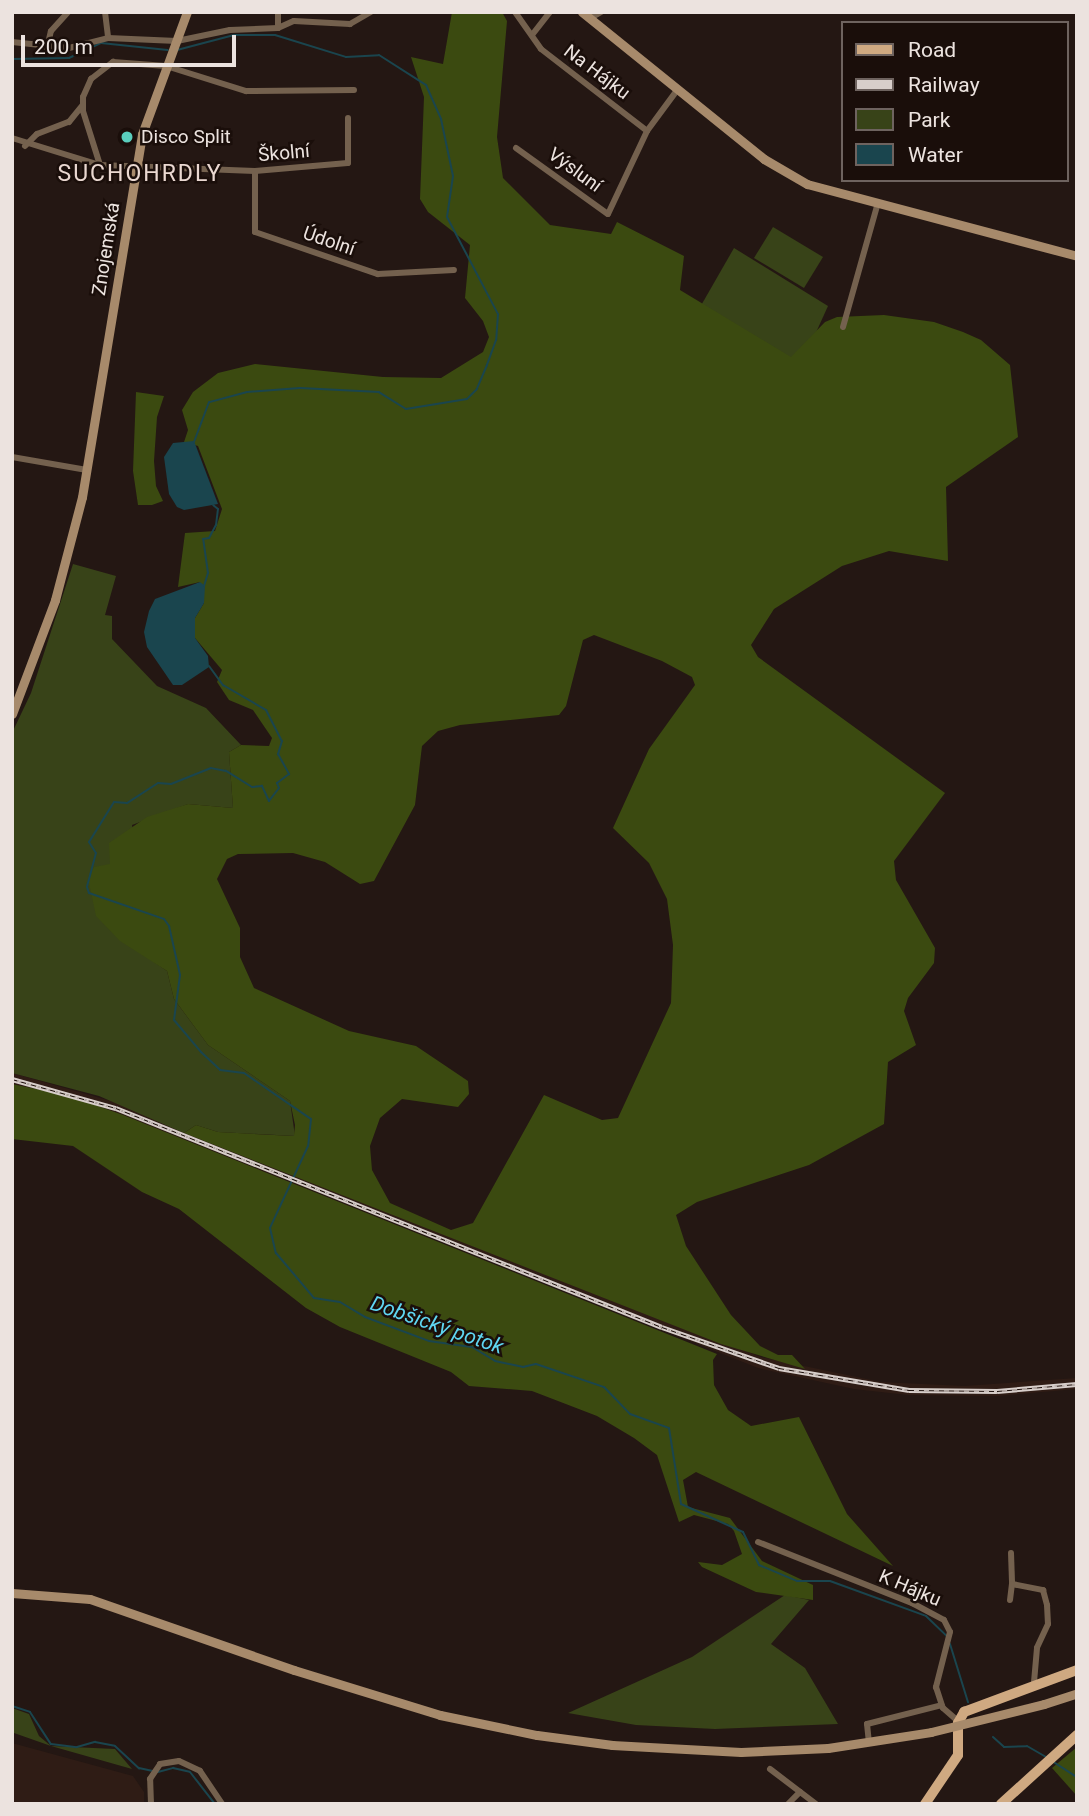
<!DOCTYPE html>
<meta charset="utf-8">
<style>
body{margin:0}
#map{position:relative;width:1089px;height:1816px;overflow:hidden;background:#241713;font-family:Roboto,sans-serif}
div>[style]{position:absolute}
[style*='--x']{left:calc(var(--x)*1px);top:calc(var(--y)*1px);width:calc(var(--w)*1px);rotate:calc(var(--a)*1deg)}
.built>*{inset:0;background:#2f1c15}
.green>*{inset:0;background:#384318}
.forest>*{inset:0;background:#3b4a10}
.water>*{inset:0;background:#1a454e}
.stream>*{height:2px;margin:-1px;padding:0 1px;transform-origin:1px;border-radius:1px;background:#1a454e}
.minor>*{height:6px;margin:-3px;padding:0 3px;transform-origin:3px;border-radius:3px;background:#74614e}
.secondary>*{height:9px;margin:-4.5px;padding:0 4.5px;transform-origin:4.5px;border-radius:4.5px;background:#a78a6b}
.primary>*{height:10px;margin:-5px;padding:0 5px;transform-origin:5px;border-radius:5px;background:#cfa981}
.rail>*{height:4.5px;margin-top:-2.25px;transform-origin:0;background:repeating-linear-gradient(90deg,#1a0e0a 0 5px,#d7ceca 0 10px);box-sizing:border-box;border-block:2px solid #d7ceca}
.secondary-bridge>*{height:9px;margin:-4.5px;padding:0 4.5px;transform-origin:4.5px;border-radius:4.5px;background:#a78a6b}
.dots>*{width:19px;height:19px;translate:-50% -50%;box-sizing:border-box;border:4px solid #1a0e0a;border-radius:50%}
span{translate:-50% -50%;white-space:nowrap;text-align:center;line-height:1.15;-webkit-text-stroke:5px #1a0e0a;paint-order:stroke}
.street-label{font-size:19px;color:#ece3df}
.poi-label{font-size:19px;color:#ece3df}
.left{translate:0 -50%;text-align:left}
.water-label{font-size:21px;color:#5fd6f1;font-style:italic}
.quarter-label{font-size:23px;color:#ead8d1;letter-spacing:2px}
.frame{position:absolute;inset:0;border:14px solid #ece3df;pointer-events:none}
.legend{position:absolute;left:841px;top:21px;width:228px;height:161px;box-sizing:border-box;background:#1a0e0a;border:2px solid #6e635f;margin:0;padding:9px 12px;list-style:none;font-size:21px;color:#ece3df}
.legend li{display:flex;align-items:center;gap:14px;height:35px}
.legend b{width:35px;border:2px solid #6e635f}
.scale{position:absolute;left:21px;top:35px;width:215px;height:32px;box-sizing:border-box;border:4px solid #ece3df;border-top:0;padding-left:9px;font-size:21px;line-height:24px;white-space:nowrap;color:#ece3df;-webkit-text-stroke:5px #1a0e0a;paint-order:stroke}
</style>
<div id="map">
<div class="built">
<div style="clip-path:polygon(12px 1073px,118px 1103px,184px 1133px,761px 1357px,881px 1382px,964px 1386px,1077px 1378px,1077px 1389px,997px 1396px,908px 1395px,854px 1389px,758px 1368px,123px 1115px,70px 1096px,12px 1084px)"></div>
<div style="clip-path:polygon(12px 1743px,133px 1776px,144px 1792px,144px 1804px,12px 1804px)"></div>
</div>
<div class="green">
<div style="clip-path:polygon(773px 227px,823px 257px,804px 288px,754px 258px)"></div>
<div style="clip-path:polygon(734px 248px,828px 306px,799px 370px,699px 309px)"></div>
<div style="clip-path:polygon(73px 564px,116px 576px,105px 615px,112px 616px,112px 639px,157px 686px,206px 708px,241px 745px,229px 752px,233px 808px,188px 804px,132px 825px,154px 962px,167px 971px,174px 999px,208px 1045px,290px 1101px,295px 1136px,218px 1132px,196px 1125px,184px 1133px,99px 1096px,12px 1073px,12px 733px,31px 693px)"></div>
<div style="clip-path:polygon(785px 1595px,809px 1600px,771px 1644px,805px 1668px,838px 1724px,715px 1729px,636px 1725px,568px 1713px,692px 1657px)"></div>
<div style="clip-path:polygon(12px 1708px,29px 1714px,39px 1736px,51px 1746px,115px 1749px,132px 1769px,51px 1746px,14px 1733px,12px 1735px)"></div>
</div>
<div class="forest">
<div style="clip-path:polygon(evenodd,452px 12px,502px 12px,507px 21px,497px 137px,503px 178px,550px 225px,611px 234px,617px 222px,684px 256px,680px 290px,791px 357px,825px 322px,837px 317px,884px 315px,934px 322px,963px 332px,981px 340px,1010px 365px,1018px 437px,946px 487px,948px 561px,889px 551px,842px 566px,774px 609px,751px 645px,758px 657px,945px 793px,894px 861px,896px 880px,935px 948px,934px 963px,908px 998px,904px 1011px,916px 1045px,888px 1062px,884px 1124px,809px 1165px,697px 1202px,676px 1215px,686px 1246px,731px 1315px,760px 1346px,778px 1355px,792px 1355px,805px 1369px,721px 1344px,184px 1133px,196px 1125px,218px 1132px,294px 1136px,295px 1125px,290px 1101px,208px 1045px,174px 999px,167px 971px,120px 941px,96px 916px,88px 878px,94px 867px,110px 864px,109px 843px,147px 817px,188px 804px,233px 808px,229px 752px,241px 745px,269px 746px,272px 738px,253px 710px,229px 700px,217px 682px,222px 670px,195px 638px,195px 618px,204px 603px,200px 582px,178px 587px,185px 533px,215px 531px,222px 509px,198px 446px,184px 442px,188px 430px,182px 410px,193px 392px,218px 373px,255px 364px,383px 377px,441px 378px,483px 352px,489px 337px,483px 321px,465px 298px,470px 245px,428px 212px,420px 199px,424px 97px,411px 57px,443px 64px,452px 12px,594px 635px,662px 661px,692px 677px,695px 685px,649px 749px,613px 828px,649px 863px,667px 899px,673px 945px,671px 1003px,618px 1118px,602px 1120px,544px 1095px,473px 1223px,451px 1230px,390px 1203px,372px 1170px,370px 1146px,380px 1118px,402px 1099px,458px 1107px,469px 1094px,468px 1081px,416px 1046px,349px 1031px,254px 988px,240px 957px,240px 928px,217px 879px,227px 859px,238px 854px,293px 853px,325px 862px,360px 884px,374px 881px,415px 805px,422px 746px,438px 731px,460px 725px,559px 715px,566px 706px,583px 640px,594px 635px)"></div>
<div style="clip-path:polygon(136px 392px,164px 396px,157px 417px,154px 461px,156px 486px,163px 501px,152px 505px,138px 505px,133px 471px)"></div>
<div style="clip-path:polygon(12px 1084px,70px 1096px,123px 1115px,717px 1354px,713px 1360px,714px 1385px,728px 1410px,751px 1426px,799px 1417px,847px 1514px,893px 1566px,696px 1472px,683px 1480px,688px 1507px,730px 1518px,762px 1561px,813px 1585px,813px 1600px,756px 1592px,702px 1567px,698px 1562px,722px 1565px,742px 1554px,734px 1531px,728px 1524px,694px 1515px,679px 1522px,657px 1455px,634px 1438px,597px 1416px,532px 1391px,469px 1386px,451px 1372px,340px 1327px,306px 1308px,179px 1209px,142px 1192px,73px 1146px,12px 1139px)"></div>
<div style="clip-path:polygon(1077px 1747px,1077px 1796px,1052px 1768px)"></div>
</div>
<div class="water">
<div style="clip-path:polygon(194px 441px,218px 504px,184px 510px,177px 507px,169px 494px,164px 457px,173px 443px)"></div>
<div style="clip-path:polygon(200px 582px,205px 586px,204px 603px,195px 618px,195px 638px,208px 656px,209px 667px,182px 685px,173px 685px,147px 647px,144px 632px,149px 611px,155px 599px)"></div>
</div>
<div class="stream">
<div style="--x:177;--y:50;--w:59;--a:-14.7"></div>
<div style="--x:234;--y:35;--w:41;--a:0"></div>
<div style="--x:275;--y:35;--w:74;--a:17.2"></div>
<div style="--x:346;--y:57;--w:33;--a:-3"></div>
<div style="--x:379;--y:55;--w:56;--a:32.6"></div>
<div style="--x:426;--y:85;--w:37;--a:66"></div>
<div style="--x:441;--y:119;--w:58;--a:78.1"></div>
<div style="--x:453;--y:176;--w:41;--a:98.3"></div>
<div style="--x:447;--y:217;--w:110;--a:62.3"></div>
<div style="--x:498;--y:314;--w:26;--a:94"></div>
<div style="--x:496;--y:340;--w:27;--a:110"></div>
<div style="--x:487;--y:365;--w:26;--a:113"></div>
<div style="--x:477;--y:389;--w:14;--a:135"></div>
<div style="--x:467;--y:399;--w:62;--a:170.7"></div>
<div style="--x:406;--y:409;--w:32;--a:-148"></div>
<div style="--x:379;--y:392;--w:79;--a:-177.1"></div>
<div style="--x:300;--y:388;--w:53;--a:175.7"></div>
<div style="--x:247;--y:392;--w:39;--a:165"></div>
<div style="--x:209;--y:402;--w:43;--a:110.6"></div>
<div style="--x:12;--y:59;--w:57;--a:-1"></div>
<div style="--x:69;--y:58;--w:35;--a:-25"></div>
<div style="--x:101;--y:43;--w:67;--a:6"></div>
<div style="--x:204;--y:586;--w:14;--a:-73"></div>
<div style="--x:208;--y:573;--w:34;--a:-98"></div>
<div style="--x:203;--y:539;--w:6;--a:-9"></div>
<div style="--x:209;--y:538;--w:15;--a:-62"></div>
<div style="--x:216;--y:525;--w:16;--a:-83"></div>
<div style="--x:218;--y:509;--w:6;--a:-141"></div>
<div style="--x:209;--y:666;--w:24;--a:54"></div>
<div style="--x:223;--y:685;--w:50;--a:30.2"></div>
<div style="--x:266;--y:710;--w:35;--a:63"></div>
<div style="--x:282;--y:741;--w:14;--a:107"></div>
<div style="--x:278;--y:754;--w:23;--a:61"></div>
<div style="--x:289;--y:774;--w:15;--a:143"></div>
<div style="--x:277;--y:783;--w:5;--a:68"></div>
<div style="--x:279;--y:788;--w:16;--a:128"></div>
<div style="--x:269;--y:801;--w:17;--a:-115"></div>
<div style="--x:262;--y:786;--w:10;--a:174"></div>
<div style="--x:252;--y:787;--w:31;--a:-148"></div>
<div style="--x:226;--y:771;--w:15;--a:-169"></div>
<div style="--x:211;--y:768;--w:43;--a:158.2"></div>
<div style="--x:171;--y:784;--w:13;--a:-176"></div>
<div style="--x:158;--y:783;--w:37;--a:147"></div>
<div style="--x:127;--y:803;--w:13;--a:-176"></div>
<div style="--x:114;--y:802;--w:47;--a:122"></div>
<div style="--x:89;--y:842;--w:13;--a:58"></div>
<div style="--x:96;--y:853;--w:35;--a:105"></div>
<div style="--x:87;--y:887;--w:6;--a:72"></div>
<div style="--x:89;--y:893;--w:79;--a:19.1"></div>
<div style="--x:164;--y:919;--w:9;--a:54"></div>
<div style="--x:169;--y:926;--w:50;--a:77.3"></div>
<div style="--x:180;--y:975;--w:45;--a:97.6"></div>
<div style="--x:174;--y:1020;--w:42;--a:49.8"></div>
<div style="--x:201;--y:1052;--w:26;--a:43"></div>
<div style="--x:220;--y:1070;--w:24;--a:7"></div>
<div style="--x:244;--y:1073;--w:81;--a:34.5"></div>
<div style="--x:311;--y:1119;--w:27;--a:96"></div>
<div style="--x:308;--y:1146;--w:90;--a:114.9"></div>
<div style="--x:270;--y:1228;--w:26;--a:77"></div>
<div style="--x:276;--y:1253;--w:59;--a:49.8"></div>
<div style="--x:314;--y:1298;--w:26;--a:9"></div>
<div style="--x:340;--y:1302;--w:29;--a:31"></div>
<div style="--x:365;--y:1317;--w:68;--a:20.6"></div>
<div style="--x:429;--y:1341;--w:43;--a:7.9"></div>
<div style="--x:472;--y:1347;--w:27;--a:31"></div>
<div style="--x:495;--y:1361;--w:29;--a:12"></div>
<div style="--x:523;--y:1367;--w:13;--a:-13"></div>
<div style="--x:536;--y:1364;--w:72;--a:18.7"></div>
<div style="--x:604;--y:1387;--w:37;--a:46"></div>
<div style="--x:630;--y:1414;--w:41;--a:19.7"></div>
<div style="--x:669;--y:1428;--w:77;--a:81"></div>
<div style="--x:681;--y:1504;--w:68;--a:24.3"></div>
<div style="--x:743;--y:1532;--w:37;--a:64"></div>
<div style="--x:759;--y:1565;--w:41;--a:22.8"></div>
<div style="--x:797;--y:1581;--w:33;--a:0"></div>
<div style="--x:830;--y:1581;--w:102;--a:20"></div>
<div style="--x:926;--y:1616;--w:29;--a:44"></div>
<div style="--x:950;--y:1644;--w:61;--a:72.8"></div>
<div style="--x:12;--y:1706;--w:19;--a:18"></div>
<div style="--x:30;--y:1712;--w:38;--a:57"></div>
<div style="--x:51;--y:1744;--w:26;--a:7"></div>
<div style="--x:77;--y:1747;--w:19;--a:-16"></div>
<div style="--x:95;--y:1742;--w:20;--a:11"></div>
<div style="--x:115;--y:1746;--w:33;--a:43"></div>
<div style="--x:139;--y:1768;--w:14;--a:12"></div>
<div style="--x:993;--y:1737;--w:15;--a:42"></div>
<div style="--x:1004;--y:1747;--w:23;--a:-2"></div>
<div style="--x:1027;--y:1746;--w:24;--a:30"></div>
<div style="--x:1052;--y:1761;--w:30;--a:33"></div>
<div style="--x:158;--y:1772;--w:16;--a:-15"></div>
<div style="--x:173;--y:1768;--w:17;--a:13"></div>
<div style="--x:190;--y:1772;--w:41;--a:52"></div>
</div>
<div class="minor">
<div style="--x:105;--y:12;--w:26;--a:83"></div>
<div style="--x:278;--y:12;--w:16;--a:90"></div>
<div style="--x:278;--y:28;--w:17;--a:-24"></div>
<div style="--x:294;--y:21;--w:56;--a:3.1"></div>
<div style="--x:350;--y:24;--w:24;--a:-30"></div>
<div style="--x:515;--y:12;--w:45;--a:54.9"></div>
<div style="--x:541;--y:49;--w:134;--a:37.7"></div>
<div style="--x:589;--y:19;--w:14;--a:-30"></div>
<div style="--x:532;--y:35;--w:29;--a:-52"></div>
<div style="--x:12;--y:42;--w:57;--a:6"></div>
<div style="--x:69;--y:48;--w:40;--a:-14.4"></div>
<div style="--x:108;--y:38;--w:69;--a:2.5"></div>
<div style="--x:177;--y:41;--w:54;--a:-11.7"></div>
<div style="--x:230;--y:30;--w:48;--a:-2.4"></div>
<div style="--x:47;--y:48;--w:17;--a:-77"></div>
<div style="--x:51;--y:31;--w:25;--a:-48"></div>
<div style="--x:12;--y:138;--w:92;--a:17.1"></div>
<div style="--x:100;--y:165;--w:155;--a:2.2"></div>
<div style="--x:255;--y:171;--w:93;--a:-4.9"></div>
<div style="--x:348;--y:163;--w:45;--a:-90"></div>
<div style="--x:25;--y:146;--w:17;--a:-45"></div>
<div style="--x:37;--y:134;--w:34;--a:-21"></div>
<div style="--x:69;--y:122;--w:21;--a:-51"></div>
<div style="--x:516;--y:148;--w:113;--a:35.7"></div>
<div style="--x:608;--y:214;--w:92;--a:-64.8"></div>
<div style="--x:647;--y:131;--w:52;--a:-53.6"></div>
<div style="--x:100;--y:165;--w:57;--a:-107.5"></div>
<div style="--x:83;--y:111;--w:14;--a:-90"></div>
<div style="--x:83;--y:97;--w:20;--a:-66"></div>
<div style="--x:91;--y:79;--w:28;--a:-38"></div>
<div style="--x:113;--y:62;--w:53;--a:4.3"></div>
<div style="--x:166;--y:66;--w:84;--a:17.4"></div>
<div style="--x:246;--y:91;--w:108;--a:-0.5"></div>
<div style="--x:255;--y:171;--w:61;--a:90"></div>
<div style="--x:255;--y:232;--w:130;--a:18.9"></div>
<div style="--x:378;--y:274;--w:76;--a:-3"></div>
<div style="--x:843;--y:327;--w:126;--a:-74.3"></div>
<div style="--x:12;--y:457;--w:76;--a:9.8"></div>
<div style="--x:758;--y:1542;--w:166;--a:21.6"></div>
<div style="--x:912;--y:1603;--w:36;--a:28"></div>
<div style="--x:944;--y:1620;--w:13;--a:63"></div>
<div style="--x:950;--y:1632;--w:57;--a:104.3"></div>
<div style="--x:936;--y:1687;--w:22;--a:72"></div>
<div style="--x:943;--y:1708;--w:20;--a:41"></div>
<div style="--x:1011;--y:1553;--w:31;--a:88"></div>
<div style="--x:1012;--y:1584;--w:32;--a:11"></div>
<div style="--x:1043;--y:1590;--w:16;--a:75"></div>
<div style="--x:1047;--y:1605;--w:19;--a:87"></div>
<div style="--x:1048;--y:1624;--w:26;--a:115"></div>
<div style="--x:1037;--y:1648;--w:36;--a:95"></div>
<div style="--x:1010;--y:1600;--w:16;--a:-83"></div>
<div style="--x:869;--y:1743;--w:19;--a:-96"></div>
<div style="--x:867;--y:1724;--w:77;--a:-14.2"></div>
<div style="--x:770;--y:1769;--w:58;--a:37.3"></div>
<div style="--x:151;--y:1804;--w:25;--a:-92"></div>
<div style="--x:150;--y:1779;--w:18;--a:-56"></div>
<div style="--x:160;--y:1764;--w:19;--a:-9"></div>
<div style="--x:179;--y:1761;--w:23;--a:25"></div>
<div style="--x:200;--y:1771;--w:40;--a:56"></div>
<div style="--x:788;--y:1804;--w:17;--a:-45"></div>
</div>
<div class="secondary">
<div style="--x:582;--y:12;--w:234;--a:38.9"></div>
<div style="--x:764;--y:159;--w:50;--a:30.2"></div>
<div style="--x:807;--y:184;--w:279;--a:14.9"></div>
<div style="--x:12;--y:714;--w:122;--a:-69.3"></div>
<div style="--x:55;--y:600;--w:106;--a:-75.3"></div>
<div style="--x:82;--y:497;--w:368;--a:-80.6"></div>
<div style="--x:142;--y:134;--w:130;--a:-69.8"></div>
<div style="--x:12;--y:1593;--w:78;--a:4.4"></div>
<div style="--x:90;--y:1599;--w:216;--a:19.2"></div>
<div style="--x:294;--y:1670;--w:153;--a:17.1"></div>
<div style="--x:440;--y:1715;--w:99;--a:11.7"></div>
<div style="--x:537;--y:1735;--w:76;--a:7.6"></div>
<div style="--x:612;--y:1745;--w:129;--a:3.1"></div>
<div style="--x:741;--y:1752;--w:87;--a:-2.6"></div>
<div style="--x:828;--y:1748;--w:104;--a:-8.8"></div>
<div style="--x:1044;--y:1704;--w:35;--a:-18"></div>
</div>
<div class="primary">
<div style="--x:925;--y:1804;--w:59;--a:-56"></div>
<div style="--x:958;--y:1755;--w:32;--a:-90"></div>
<div style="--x:958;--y:1723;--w:13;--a:-61"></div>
<div style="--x:964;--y:1712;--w:121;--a:-20.4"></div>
<div style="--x:1001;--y:1804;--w:103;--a:-42.2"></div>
</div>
<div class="rail">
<div style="--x:12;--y:1079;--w:108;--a:15.6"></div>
<div style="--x:116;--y:1108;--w:588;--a:21.86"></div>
<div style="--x:662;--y:1327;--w:124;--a:19.3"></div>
<div style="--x:779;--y:1368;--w:132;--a:9.6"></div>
<div style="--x:909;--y:1390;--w:88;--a:0.7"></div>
<div style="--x:997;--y:1391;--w:80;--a:-5"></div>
</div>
<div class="secondary-bridge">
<div style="--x:931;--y:1732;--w:116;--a:-13.9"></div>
</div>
<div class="dots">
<div style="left:127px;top:137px;background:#5acebd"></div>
</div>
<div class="street-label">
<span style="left:597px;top:72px;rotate:37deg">Na Hájku</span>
<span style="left:284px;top:153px;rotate:-5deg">Školní</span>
<span style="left:575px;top:170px;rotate:36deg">Výsluní</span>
<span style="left:329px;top:241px;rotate:19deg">Údolní</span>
<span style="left:106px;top:249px;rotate:-81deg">Znojemská</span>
<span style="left:910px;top:1588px;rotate:23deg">K Hájku</span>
</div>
<div class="poi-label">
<span class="left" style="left:141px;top:137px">Disco Split</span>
</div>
<div class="water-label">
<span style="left:437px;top:1325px;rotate:19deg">Dobšický potok</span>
</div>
<div class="quarter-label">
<span style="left:140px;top:174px">SUCHOHRDLY</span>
</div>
<div class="frame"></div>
<ul class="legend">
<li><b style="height:9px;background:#cfa981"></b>Road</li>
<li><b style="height:9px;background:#d7ceca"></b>Railway</li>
<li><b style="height:19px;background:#384318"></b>Park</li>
<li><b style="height:19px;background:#1a454e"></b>Water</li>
</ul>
<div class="scale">200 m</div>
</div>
